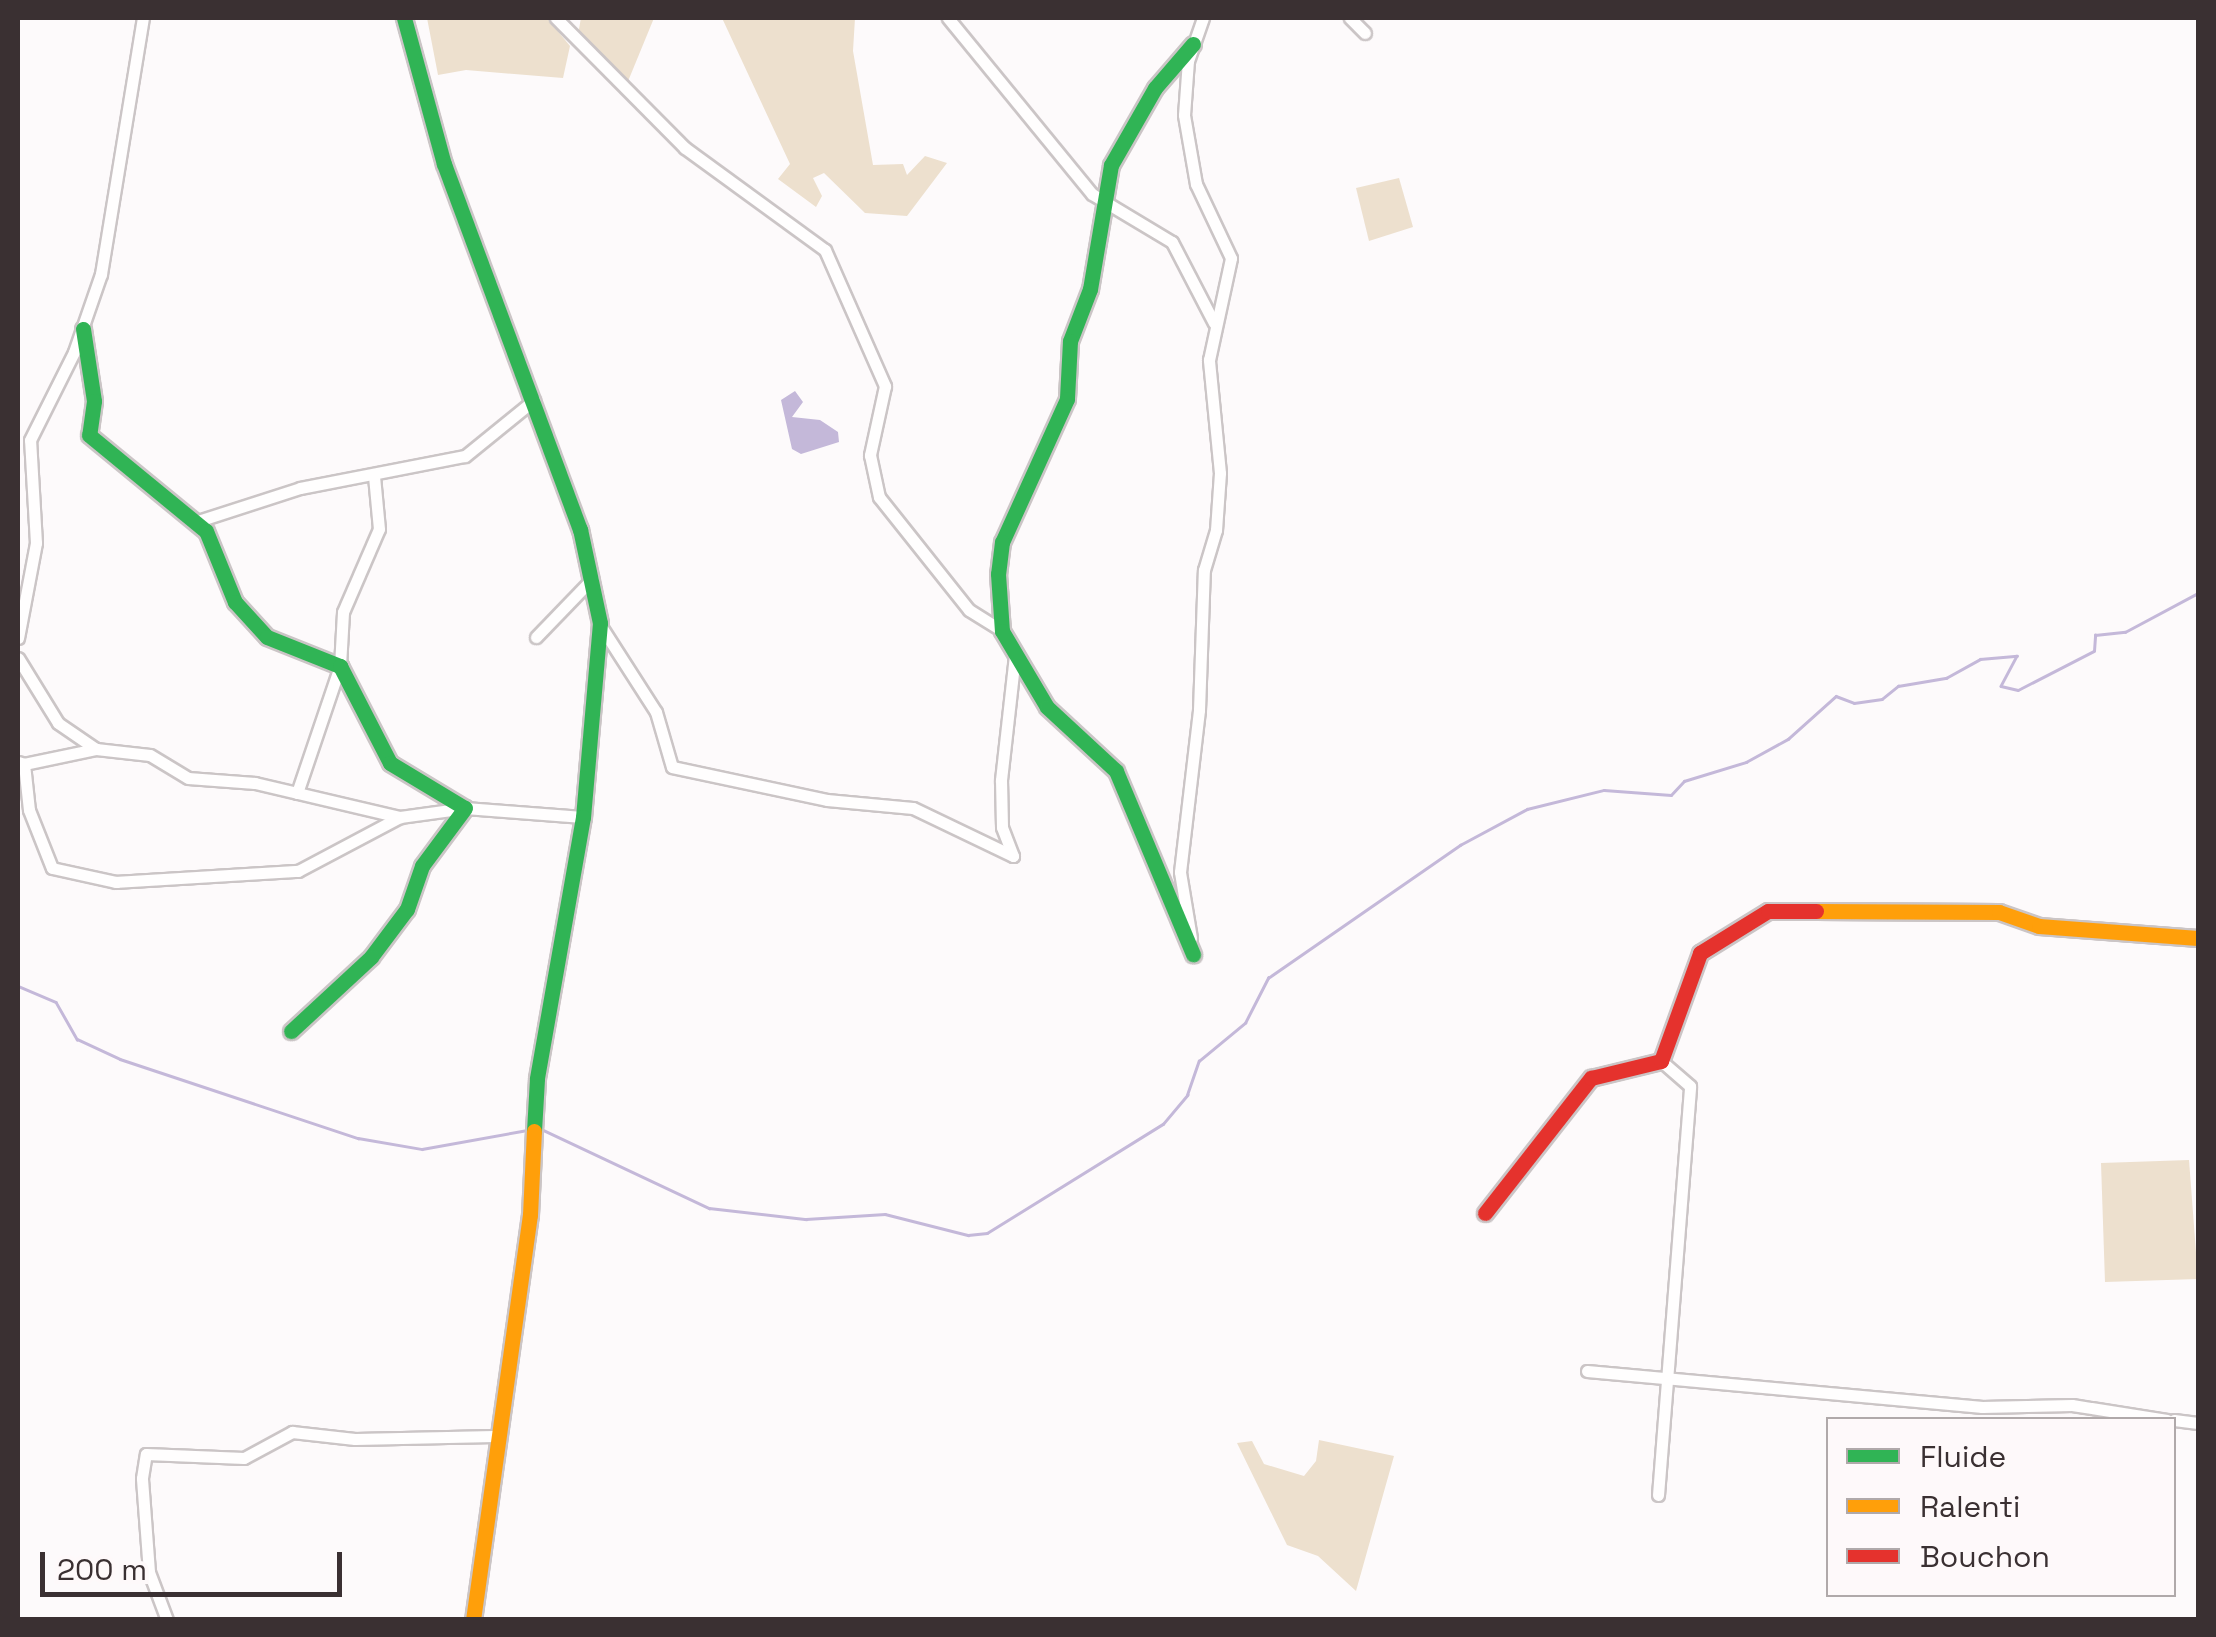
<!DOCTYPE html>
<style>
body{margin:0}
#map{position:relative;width:2216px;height:1637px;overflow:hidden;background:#fdfafb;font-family:"Space Grotesk",sans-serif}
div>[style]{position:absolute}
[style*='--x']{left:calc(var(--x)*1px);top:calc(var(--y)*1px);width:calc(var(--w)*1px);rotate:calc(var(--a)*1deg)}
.green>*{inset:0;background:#ede0ce}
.water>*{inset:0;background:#c4b8d9}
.stream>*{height:2.5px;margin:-1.25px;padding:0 1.25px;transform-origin:1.25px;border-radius:1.25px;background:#c4b8d9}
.roads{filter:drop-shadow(2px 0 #cbc5c6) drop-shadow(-2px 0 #cbc5c6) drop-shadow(0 2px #cbc5c6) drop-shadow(0 -2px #cbc5c6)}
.street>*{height:11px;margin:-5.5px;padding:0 5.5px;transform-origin:5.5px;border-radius:5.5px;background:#fffefe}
.fast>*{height:15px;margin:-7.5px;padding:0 7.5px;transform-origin:7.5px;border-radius:7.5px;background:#30b455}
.slow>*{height:15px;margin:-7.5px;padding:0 7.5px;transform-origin:7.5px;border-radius:7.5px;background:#ff9f0a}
.jam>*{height:15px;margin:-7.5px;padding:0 7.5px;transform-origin:7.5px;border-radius:7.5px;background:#e5322d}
span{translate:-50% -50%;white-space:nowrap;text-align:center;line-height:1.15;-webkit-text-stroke:10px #fef9fa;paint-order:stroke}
.frame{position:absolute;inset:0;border:20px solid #3a3032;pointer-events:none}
.legend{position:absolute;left:1826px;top:1417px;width:350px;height:180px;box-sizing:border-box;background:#fef9fa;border:2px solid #b0a9aa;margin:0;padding:12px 18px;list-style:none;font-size:30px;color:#3a3032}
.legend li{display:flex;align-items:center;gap:20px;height:50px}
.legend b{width:50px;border:2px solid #b0a9aa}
.scale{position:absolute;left:40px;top:1552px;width:302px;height:45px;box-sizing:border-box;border:5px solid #3a3032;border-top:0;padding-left:12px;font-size:30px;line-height:35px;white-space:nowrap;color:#3a3032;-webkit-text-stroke:8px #fef9fa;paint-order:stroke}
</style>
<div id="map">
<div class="green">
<div style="clip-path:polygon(427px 18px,547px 18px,570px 46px,563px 78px,466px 70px,438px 75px)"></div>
<div style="clip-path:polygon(581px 18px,654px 18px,624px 91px,577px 40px)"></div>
<div style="clip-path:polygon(722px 18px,855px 18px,853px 51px,873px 165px,903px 164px,907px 175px,925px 156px,947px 163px,907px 216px,865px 213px,824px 173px,813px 178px,822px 196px,816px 207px,778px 179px,790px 164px)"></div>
<div style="clip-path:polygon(1399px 178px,1413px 227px,1369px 241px,1356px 188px)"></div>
<div style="clip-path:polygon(2189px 1160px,2198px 1279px,2105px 1282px,2101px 1163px)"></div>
<div style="clip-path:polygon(1319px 1440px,1394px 1456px,1356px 1591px,1318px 1556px,1287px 1545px,1237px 1443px,1252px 1441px,1264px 1464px,1304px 1476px,1316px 1461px)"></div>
</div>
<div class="water">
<div style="clip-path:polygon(795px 391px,803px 402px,792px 417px,820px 420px,838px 432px,839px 442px,801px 454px,792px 449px,781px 400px)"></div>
</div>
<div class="stream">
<div style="--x:18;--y:986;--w:41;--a:22.8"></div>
<div style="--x:56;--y:1002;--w:43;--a:60.4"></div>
<div style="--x:77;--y:1039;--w:47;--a:24.9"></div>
<div style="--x:120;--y:1059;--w:251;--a:18.4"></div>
<div style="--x:358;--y:1138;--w:65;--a:9.8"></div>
<div style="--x:422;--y:1149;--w:108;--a:-10.2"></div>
<div style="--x:541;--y:1129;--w:186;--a:25.2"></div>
<div style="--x:709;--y:1208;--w:98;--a:6.5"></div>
<div style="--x:806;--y:1219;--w:79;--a:-3.6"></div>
<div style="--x:885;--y:1214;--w:86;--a:14.2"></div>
<div style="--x:968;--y:1235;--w:19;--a:-6"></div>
<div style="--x:987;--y:1233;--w:207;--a:-31.8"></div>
<div style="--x:1163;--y:1124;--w:38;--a:-50"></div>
<div style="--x:1187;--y:1095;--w:36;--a:-71"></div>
<div style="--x:1199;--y:1061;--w:60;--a:-39.6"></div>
<div style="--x:1245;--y:1023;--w:51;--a:-62.9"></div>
<div style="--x:1268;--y:978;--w:234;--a:-34.7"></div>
<div style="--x:1460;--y:845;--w:76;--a:-28.2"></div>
<div style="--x:1527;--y:809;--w:79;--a:-13.9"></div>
<div style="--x:1604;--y:790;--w:67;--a:4.3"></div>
<div style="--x:1671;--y:795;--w:19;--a:-47"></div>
<div style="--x:1684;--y:781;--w:65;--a:-17"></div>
<div style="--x:1746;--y:762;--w:48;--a:-28.7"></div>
<div style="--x:1788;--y:739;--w:64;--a:-41.9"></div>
<div style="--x:1836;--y:696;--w:19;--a:21"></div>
<div style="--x:1854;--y:703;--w:28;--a:-8"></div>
<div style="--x:1882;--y:699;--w:21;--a:-39"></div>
<div style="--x:1898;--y:686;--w:49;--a:-9.5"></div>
<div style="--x:1946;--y:678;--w:39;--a:-29"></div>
<div style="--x:1980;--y:659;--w:37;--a:-5"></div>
<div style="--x:2017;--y:656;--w:34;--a:118"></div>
<div style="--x:2001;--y:686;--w:17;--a:13"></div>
<div style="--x:2018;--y:690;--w:85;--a:-27.2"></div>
<div style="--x:2094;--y:651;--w:16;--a:-86"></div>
<div style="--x:2095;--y:635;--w:30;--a:-6"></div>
<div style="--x:2125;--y:632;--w:83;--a:-28.1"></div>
</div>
<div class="roads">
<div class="street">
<div style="--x:556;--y:18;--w:183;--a:45.2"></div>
<div style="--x:685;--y:148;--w:173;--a:36.1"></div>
<div style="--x:825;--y:250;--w:149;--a:66.2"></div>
<div style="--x:885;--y:386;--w:71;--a:102.3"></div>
<div style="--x:870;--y:455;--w:43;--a:77.9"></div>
<div style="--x:879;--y:497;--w:144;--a:51.5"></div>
<div style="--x:969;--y:610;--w:39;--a:32"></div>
<div style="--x:948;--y:18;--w:227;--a:50.7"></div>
<div style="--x:1092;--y:194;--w:93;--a:31"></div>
<div style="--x:1172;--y:242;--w:91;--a:62.6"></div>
<div style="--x:1350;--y:18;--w:21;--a:45"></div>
<div style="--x:198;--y:521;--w:107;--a:-17.9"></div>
<div style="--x:300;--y:488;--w:168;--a:-11"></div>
<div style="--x:465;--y:456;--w:89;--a:-39.1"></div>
<div style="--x:602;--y:628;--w:100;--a:57.3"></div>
<div style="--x:656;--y:712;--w:57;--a:73.8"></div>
<div style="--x:672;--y:767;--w:158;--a:12"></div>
<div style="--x:827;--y:800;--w:86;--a:5.3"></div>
<div style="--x:913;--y:808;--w:111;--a:25.6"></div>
<div style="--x:536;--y:637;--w:81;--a:-46"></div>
<div style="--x:18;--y:638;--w:97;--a:-79.3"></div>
<div style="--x:36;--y:543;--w:103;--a:-93.3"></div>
<div style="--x:30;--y:440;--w:98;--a:-63.4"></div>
<div style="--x:74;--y:352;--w:83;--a:-70.9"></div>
<div style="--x:101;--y:274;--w:259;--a:-80.7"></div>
<div style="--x:18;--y:658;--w:76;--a:58.4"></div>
<div style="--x:58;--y:723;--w:46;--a:34.4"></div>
<div style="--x:96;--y:749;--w:54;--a:6.3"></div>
<div style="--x:150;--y:755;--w:44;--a:31.2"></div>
<div style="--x:188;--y:778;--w:67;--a:4.3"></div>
<div style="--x:255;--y:783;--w:149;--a:13.2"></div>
<div style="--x:18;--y:762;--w:6;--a:18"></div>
<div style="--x:24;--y:764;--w:46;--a:83.8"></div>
<div style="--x:29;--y:810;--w:62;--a:68.4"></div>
<div style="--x:52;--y:868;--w:66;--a:12.3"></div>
<div style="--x:116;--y:882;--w:182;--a:-3.5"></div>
<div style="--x:298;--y:871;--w:115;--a:-27.9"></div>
<div style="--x:400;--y:817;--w:66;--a:-7.9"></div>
<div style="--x:465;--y:808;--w:118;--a:4.4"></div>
<div style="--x:24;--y:764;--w:74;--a:-11.8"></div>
<div style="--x:297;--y:793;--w:134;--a:-71.3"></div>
<div style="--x:340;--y:666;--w:54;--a:-86.8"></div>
<div style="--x:343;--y:612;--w:90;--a:-66.6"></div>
<div style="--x:379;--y:529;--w:53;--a:-95.4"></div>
<div style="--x:1013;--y:856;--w:31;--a:-111"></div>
<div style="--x:1002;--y:827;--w:47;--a:-91.2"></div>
<div style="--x:1001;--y:780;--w:125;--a:-83.6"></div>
<div style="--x:1191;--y:938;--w:67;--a:-99.5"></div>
<div style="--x:1180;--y:872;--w:163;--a:-83.3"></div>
<div style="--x:1199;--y:710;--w:140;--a:-88"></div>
<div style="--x:1204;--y:570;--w:42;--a:-73.3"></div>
<div style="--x:1216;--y:530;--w:57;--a:-86"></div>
<div style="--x:1220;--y:473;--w:114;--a:-95.6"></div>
<div style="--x:1209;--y:360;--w:104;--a:-77.8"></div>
<div style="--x:1231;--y:258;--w:82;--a:-115.3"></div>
<div style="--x:1196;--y:184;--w:70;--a:-99.9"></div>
<div style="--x:1184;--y:115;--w:54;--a:-85.8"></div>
<div style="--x:1188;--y:61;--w:46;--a:-70.8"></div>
<div style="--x:1587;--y:1371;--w:397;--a:5.2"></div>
<div style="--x:1982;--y:1407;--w:90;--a:-1.3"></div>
<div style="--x:2072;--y:1405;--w:96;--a:9"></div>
<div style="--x:2174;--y:1420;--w:24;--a:7"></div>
<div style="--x:1658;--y:1495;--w:410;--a:-85.5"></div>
<div style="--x:1690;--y:1086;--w:38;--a:-139"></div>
<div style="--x:167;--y:1620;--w:51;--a:-110.6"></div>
<div style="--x:149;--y:1572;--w:94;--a:-94.3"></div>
<div style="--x:142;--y:1478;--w:24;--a:-81"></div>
<div style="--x:146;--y:1454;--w:98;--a:2.3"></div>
<div style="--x:244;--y:1458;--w:55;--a:-28.4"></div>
<div style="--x:292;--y:1432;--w:63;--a:6.3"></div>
<div style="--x:355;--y:1439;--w:139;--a:-1.2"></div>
</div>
<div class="fast">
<div style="--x:404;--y:18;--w:151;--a:74.7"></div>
<div style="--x:444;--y:164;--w:390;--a:69.6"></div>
<div style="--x:580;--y:529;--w:96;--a:78"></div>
<div style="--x:600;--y:623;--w:195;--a:95"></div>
<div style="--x:583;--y:817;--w:266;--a:100"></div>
<div style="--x:537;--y:1079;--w:52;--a:93.3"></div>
<div style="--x:1193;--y:44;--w:58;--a:130.8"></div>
<div style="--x:1155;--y:88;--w:89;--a:119.7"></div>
<div style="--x:1111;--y:165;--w:126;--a:99.6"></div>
<div style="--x:1090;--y:289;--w:56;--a:111"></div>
<div style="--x:1070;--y:341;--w:58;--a:93"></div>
<div style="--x:1067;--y:399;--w:157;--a:114.4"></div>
<div style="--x:1002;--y:542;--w:32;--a:97"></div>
<div style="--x:998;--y:574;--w:57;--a:86"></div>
<div style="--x:1002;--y:631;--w:88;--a:59.4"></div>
<div style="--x:1047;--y:707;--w:94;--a:42.8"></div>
<div style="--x:1116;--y:771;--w:199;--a:67.2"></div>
<div style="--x:83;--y:329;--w:73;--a:81.3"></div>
<div style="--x:94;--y:401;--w:34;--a:98"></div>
<div style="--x:89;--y:435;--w:151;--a:39.4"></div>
<div style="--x:206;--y:531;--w:77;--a:67.8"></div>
<div style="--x:235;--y:602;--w:47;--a:47.6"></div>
<div style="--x:267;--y:637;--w:79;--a:21.7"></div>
<div style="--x:340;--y:666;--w:109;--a:62.7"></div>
<div style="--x:390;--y:763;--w:87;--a:31"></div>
<div style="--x:465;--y:808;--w:72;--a:126.6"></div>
<div style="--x:422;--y:866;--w:46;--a:109.2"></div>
<div style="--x:407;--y:909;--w:60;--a:126.9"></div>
<div style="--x:371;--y:957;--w:109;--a:137.2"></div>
</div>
<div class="slow">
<div style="--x:1816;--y:911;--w:183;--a:0.3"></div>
<div style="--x:1999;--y:912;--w:42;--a:19.3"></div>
<div style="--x:2039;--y:926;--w:159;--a:4.3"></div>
<div style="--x:473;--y:1620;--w:409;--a:-82"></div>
<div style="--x:530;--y:1215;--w:84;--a:-87.3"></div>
</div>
<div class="jam">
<div style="--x:1485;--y:1213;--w:172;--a:-51.9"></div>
<div style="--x:1591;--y:1078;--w:72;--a:-13.7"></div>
<div style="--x:1661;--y:1061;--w:115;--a:-70.1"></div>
<div style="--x:1700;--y:953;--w:80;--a:-31.7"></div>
<div style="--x:1768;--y:911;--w:48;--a:0"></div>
</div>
</div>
<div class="frame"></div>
<ul class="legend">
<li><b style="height:12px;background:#30b455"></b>Fluide</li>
<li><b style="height:12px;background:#ff9f0a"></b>Ralenti</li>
<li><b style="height:12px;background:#e5322d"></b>Bouchon</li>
</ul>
<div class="scale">200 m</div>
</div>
